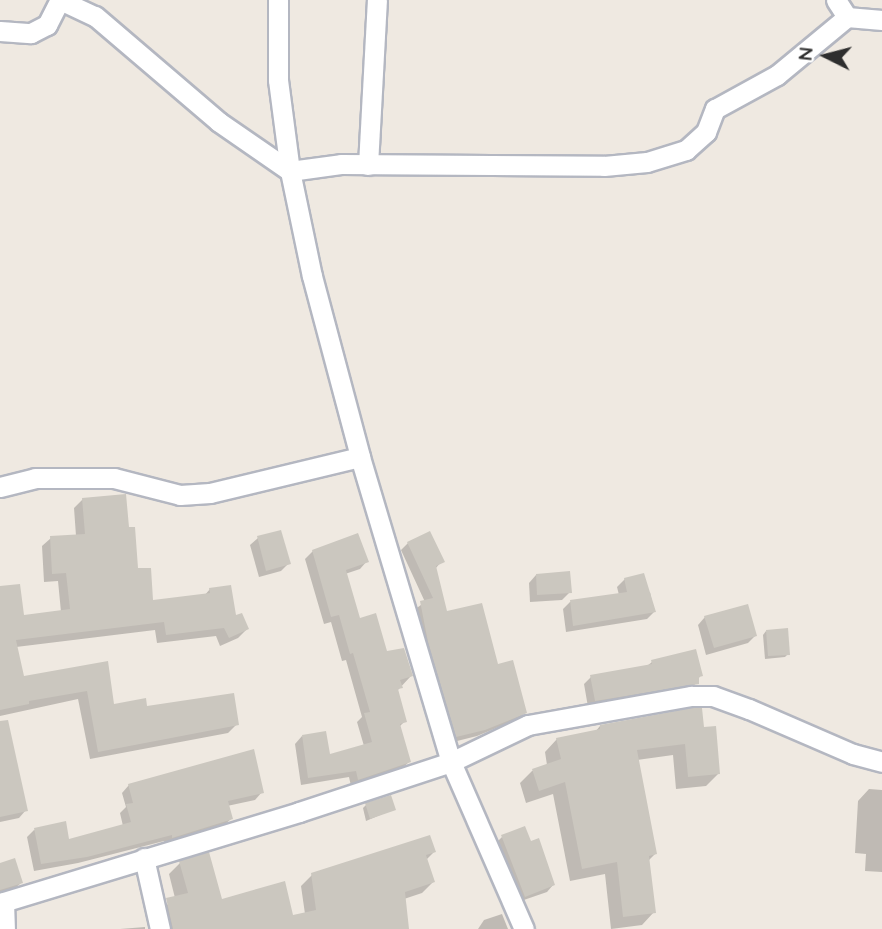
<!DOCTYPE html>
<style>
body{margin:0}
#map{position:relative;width:882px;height:929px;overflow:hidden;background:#efe9e1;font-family:Quicksand,sans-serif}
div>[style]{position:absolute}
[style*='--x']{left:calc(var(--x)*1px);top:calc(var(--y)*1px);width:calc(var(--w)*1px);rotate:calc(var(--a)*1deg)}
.shadow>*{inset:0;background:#0003}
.building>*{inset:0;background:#cbc7bf}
.roads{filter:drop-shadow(2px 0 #b4b7c1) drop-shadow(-2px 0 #b4b7c1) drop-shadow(0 2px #b4b7c1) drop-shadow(0 -2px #b4b7c1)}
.street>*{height:19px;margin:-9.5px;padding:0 9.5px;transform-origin:9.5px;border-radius:9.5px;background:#fff}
span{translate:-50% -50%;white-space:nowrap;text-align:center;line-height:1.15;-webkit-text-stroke:5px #fff;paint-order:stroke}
.north{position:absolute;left:791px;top:21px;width:70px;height:70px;-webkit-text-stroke:5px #fff;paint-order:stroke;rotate:276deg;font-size:19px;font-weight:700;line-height:28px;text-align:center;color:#2e2e2e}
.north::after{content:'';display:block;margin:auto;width:24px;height:32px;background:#2e2e2e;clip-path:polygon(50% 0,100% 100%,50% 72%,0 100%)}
</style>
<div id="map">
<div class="shadow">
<div style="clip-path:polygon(83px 499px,127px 529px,137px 570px,151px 602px,204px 596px,210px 589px,247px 629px,238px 638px,220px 646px,216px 636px,157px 643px,155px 630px,16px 647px,22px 678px,107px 663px,113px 706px,146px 708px,237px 724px,228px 733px,90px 759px,78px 699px,0 716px,0 588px,22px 617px,61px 612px,58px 581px,44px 582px,42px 546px,51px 538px,76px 536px,74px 508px)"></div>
<div style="clip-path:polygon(258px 538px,289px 563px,281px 571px,259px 577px,250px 545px)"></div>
<div style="clip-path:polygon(408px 543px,442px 561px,435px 569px,446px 613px,525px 712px,518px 719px,477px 736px,449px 743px,414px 610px,425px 602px,401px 550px)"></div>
<div style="clip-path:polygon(313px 551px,367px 561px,360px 569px,345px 574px,358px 620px,386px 653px,411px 676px,397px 691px,405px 721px,399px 727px,409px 762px,401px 769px,351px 786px,349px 777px,301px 785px,295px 744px,302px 736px,328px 756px,364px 746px,357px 722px,362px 717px,346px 660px,342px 661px,331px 622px,324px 624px,305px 559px)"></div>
<div style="clip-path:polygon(536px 575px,570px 592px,562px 600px,530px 602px,529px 583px)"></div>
<div style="clip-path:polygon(625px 579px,646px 593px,650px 592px,654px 612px,647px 619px,566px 632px,563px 609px,570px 602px,619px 595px,617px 587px)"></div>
<div style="clip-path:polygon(705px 617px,755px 636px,748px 643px,706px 655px,698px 625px)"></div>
<div style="clip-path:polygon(766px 631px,788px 654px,785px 657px,765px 659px,763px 635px)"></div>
<div style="clip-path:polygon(652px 662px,701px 675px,690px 691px,588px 707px,584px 684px,591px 677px,647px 666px)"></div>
<div style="clip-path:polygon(600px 726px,702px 728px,718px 774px,706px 786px,676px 789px,673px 755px,637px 760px,655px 854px,648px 861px,654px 912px,642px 925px,611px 929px,605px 874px,570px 881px,553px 794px,526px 803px,520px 783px,532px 771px,547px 765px,545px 752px,557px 739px,595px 732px)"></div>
<div style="clip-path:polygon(0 740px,26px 810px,19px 818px,0 822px)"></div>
<div style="clip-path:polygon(129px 785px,262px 792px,255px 800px,227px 806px,231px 819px,223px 826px,165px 844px,164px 841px,78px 863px,34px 871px,27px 837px,34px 830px,68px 842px,123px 826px,120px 813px,126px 807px,122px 793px)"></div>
<div style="clip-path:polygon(869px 789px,882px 790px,882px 872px,865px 871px,866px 854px,855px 853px,858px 801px)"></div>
<div style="clip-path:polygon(366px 805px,394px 809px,366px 821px,363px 808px)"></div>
<div style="clip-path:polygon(502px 837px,553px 885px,547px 892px,518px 902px,496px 843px)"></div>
<div style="clip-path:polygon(434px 852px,426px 860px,433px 882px,422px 893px,404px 899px,408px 929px,164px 929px,161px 910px,175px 898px,169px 874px,180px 863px,220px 901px,291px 917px,305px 914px,301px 886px,312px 875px)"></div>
<div style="clip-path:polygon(0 865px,21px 883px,13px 890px,0 895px)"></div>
<div style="clip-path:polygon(502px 914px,508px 929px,478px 929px,484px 920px)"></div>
<div style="clip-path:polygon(145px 927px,145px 929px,120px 929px)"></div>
</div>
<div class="building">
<div style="clip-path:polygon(126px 494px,129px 527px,135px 527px,138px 568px,151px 568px,153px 600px,210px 593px,209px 588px,231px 585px,236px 615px,242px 613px,249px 629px,229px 638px,224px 628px,166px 635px,164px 622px,16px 640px,24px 676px,108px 661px,114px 704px,146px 698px,147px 706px,234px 693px,239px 725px,98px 752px,87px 691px,29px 701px,29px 704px,0 710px,0 586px,20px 584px,24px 615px,70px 609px,66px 573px,52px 574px,50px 536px,85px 534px,82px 498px)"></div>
<div style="clip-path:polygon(281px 530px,291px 564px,266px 571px,257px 536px)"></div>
<div style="clip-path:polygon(430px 531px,445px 562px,436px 566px,447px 611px,482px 603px,498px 664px,513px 660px,527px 713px,485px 730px,456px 737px,428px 642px,420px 601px,433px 598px,407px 542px)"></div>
<div style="clip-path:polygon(358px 533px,369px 562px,346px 570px,360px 618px,376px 613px,387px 651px,404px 648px,413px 676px,400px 680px,403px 688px,398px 689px,407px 722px,400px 724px,411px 762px,358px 780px,356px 771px,308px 778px,302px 735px,326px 731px,330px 754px,372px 742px,364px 713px,370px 712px,353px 653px,350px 654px,339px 615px,331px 617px,312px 550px)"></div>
<div style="clip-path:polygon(570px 571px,572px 593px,537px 595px,536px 574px)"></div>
<div style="clip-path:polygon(644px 573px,656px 612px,573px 626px,570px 600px,627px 592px,624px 578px)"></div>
<div style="clip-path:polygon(748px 604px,757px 636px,714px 648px,704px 616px)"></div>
<div style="clip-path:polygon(788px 628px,790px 655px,768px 656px,766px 630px)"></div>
<div style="clip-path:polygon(696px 649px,703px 676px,699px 677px,699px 684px,595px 701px,590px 675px,652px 664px,651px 660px)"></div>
<div style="clip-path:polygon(692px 708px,702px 708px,704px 727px,716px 726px,720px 774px,688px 777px,685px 744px,637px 750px,657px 854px,649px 856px,656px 913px,623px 917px,617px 862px,582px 869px,565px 782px,539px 791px,532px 769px,561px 759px,556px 738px,600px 729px,600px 725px)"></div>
<div style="clip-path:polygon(8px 720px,28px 811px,0 817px,0 721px)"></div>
<div style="clip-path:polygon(254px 749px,264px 793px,228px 801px,233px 819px,172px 838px,172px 835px,87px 857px,41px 864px,34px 828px,66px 821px,69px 839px,131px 822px,126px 804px,133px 803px,128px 784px)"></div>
<div style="clip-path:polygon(391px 795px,396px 810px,370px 819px,365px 803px)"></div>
<div style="clip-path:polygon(525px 826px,531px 841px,539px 838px,555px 885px,525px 897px,501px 835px)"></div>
<div style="clip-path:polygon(430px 835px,436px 852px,426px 855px,435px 882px,405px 892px,409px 929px,173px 929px,166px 898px,188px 893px,179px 861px,209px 852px,222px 899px,285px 881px,293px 915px,316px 910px,311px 873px)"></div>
<div style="clip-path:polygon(15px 858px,23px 883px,0 890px,0 863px)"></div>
</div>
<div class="roads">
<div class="street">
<div style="--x:60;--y:0;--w:38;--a:25"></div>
<div style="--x:95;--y:16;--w:163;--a:40.5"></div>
<div style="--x:219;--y:122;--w:86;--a:34.6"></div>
<div style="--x:290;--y:171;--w:51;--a:-7.8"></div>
<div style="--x:341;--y:164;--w:263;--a:0.4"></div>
<div style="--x:604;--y:166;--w:43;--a:-5.3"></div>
<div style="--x:647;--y:162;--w:41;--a:-17.1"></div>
<div style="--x:686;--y:150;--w:27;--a:-42"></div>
<div style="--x:706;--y:132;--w:25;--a:-69"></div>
<div style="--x:715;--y:109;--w:71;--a:-28.7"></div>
<div style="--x:777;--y:75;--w:91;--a:-39.6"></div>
<div style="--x:847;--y:17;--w:35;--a:5"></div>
<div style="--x:278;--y:0;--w:80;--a:90"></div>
<div style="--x:278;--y:80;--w:92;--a:82.5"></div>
<div style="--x:290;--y:171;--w:107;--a:78.2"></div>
<div style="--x:312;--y:276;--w:187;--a:75.1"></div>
<div style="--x:360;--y:457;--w:318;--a:73.4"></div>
<div style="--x:451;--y:762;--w:182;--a:66.4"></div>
<div style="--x:836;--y:0;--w:20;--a:57"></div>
<div style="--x:0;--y:31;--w:31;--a:4"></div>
<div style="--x:31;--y:33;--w:18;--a:-27"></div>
<div style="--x:47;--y:25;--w:28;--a:-63"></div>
<div style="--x:368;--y:165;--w:165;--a:-86.9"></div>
<div style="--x:0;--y:487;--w:36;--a:-14"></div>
<div style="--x:35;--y:478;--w:79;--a:0"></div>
<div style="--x:114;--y:478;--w:68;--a:14.4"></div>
<div style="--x:180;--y:495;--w:30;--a:-4"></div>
<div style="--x:210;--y:493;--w:154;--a:-13.5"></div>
<div style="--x:144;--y:858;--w:73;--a:77.3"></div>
<div style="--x:4;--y:902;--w:27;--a:88"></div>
<div style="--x:0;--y:903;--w:313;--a:-16.9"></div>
<div style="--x:299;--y:812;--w:160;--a:-18.2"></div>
<div style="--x:451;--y:762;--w:85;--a:-25.7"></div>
<div style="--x:528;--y:725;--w:166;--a:-10.1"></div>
<div style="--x:691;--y:696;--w:22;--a:0"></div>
<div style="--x:713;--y:696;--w:38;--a:20"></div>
<div style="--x:749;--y:709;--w:113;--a:23.4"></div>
<div style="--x:853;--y:754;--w:30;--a:15"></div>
</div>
</div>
<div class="north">N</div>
</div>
